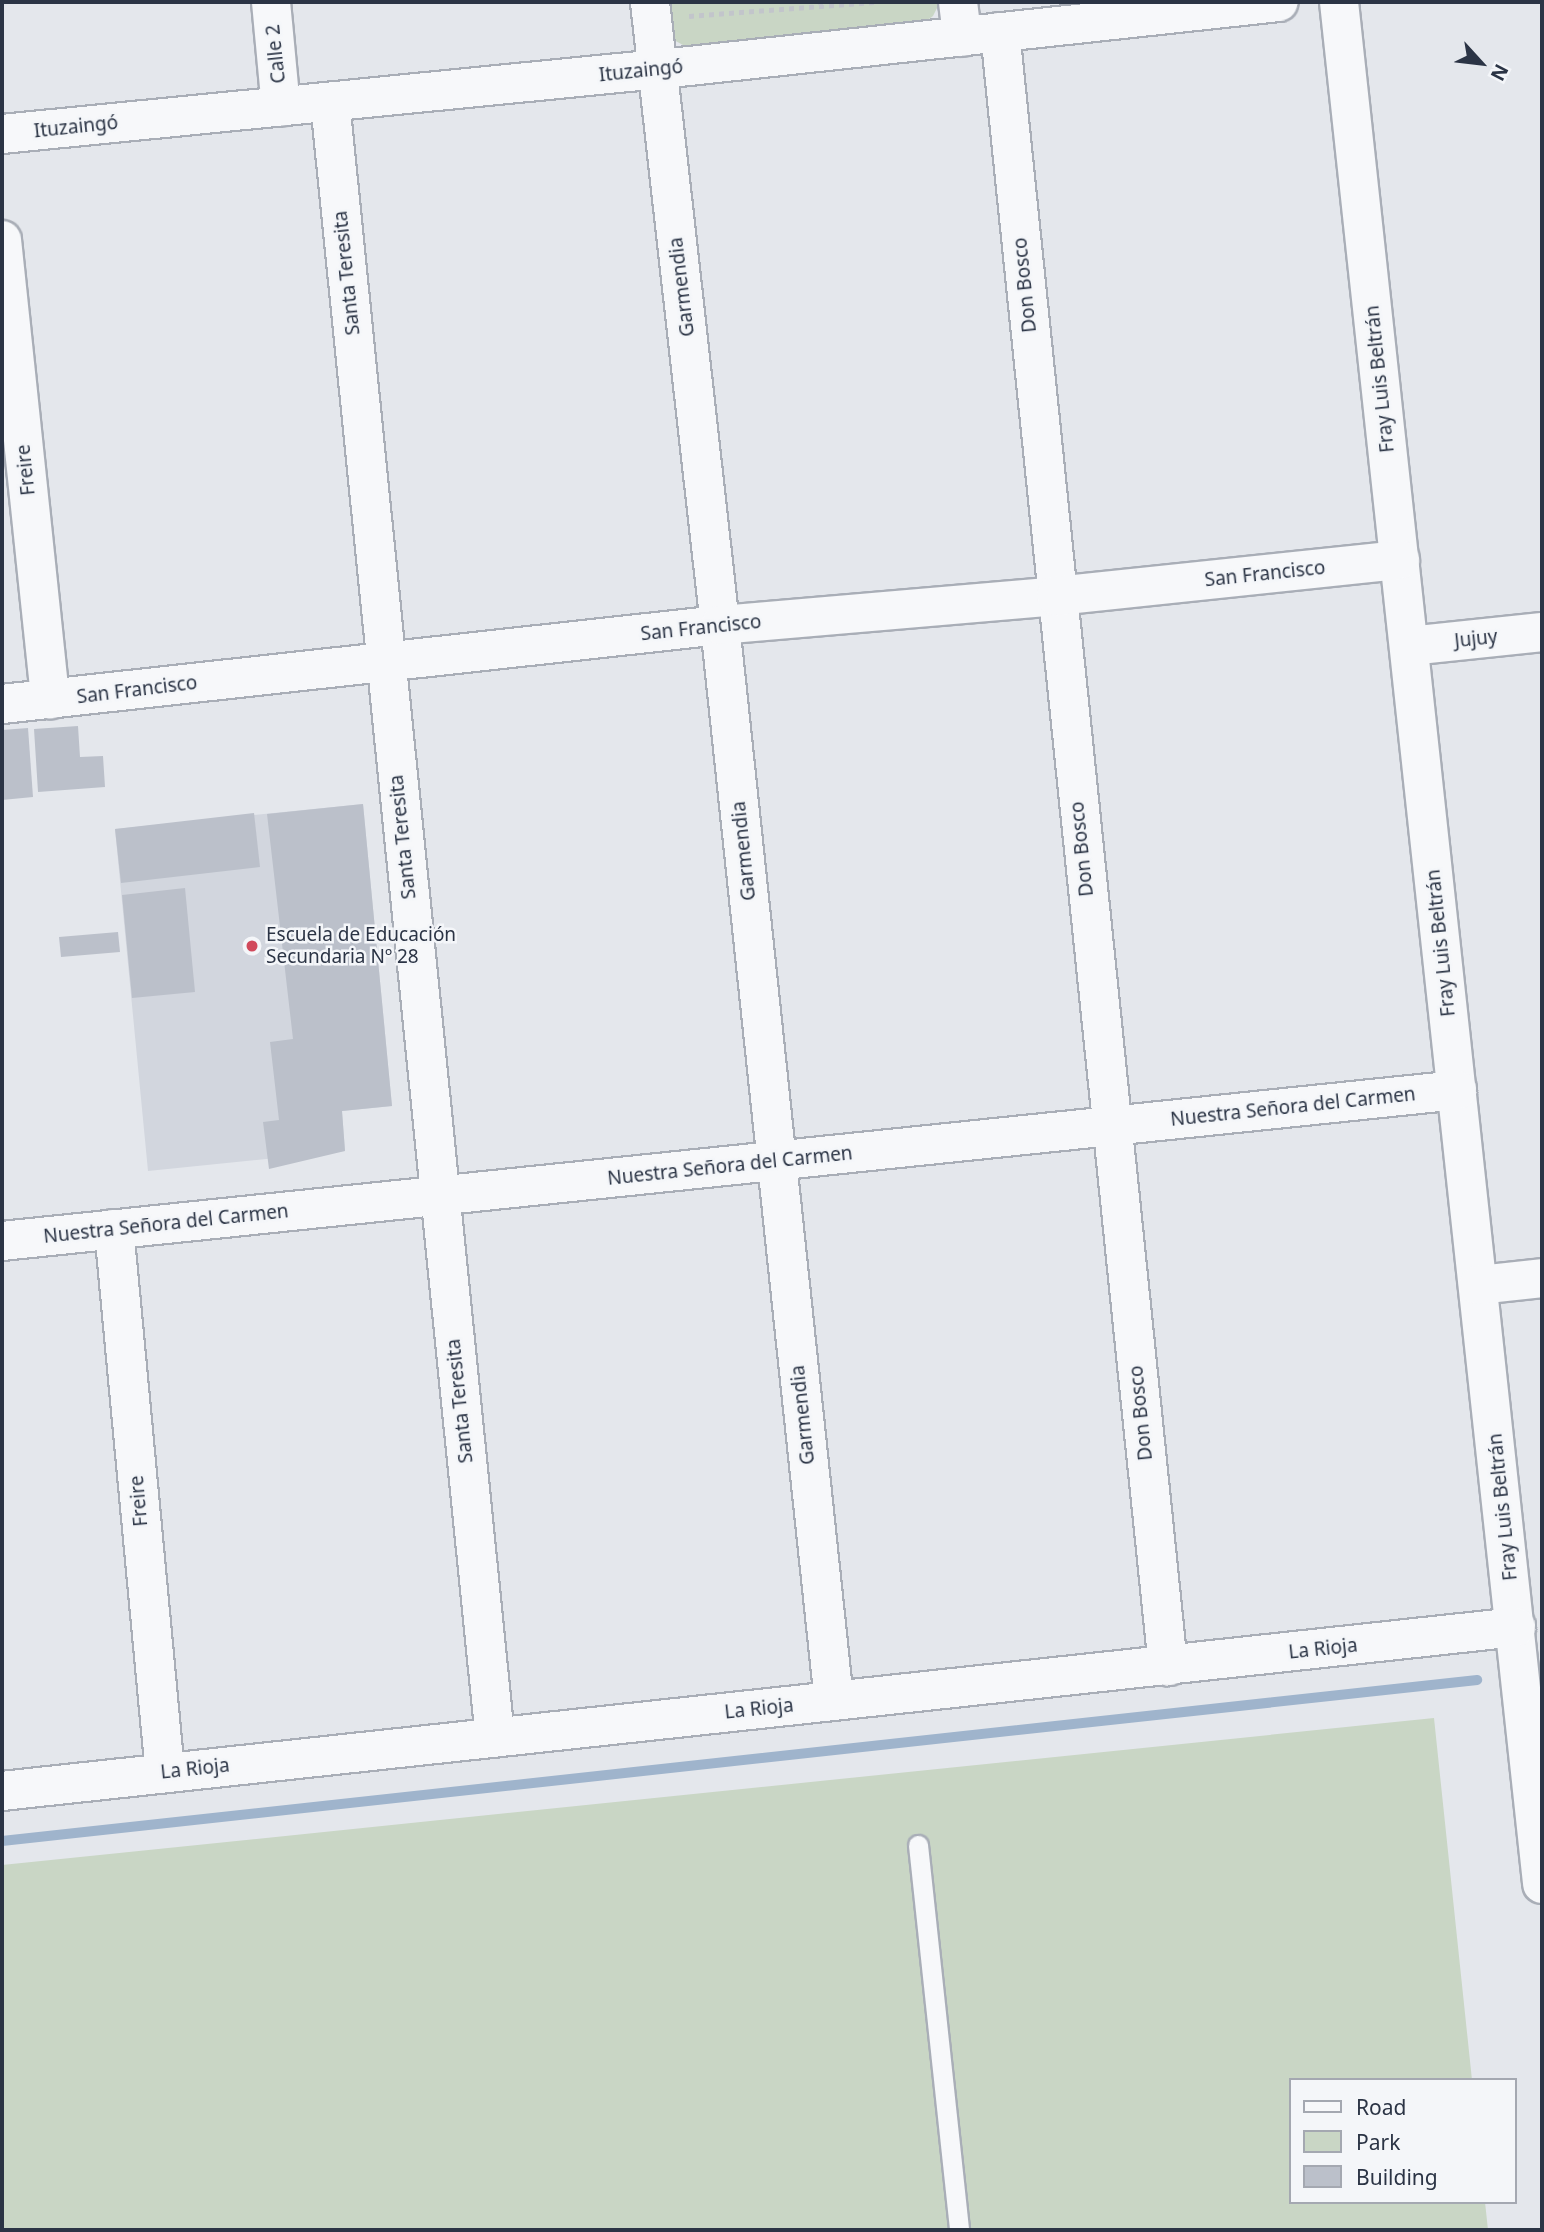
<!DOCTYPE html>
<meta charset="utf-8">
<style>
body{margin:0}
#map{position:relative;width:1544px;height:2232px;overflow:hidden;background:#e4e7ec;font-family:"Noto Sans",sans-serif}
div>[style]{position:absolute}
[style*='--x']{left:calc(var(--x)*1px);top:calc(var(--y)*1px);width:calc(var(--w)*1px);rotate:calc(var(--a)*1deg)}
.built>*{inset:0;background:#d2d6de}
.green>*{inset:0;background:#c9d6c5}
.stream>*{height:10px;margin:-5px;padding:0 5px;transform-origin:5px;border-radius:5px;background:#9fb4cc}
.building>*{inset:0;background:#bbc0ca}
.path>*{height:4.5px;margin-top:-2.25px;transform-origin:0;background:repeating-linear-gradient(90deg,#c2c5cb 0 5px,transparent 0 10px)}
.roads{filter:drop-shadow(2px 0 #a9aeb7) drop-shadow(-2px 0 #a9aeb7) drop-shadow(0 2px #a9aeb7) drop-shadow(0 -2px #a9aeb7)}
.service>*{height:19px;margin:-9.5px;padding:0 9.5px;transform-origin:9.5px;border-radius:9.5px;background:#f7f8fa}
.minor>*{height:38px;margin:-19px;padding:0 19px;transform-origin:19px;border-radius:19px;background:#f7f8fa}
.dots>*{width:19px;height:19px;translate:-50% -50%;box-sizing:border-box;border:4px solid #f4f6f9;border-radius:50%}
span{translate:-50% -50%;white-space:nowrap;text-align:center;line-height:1.15;-webkit-text-stroke:5px #f4f6f9;paint-order:stroke}
.street-label{font-size:19px;color:#2b3445}
.poi-label{font-size:19px;color:#2b3445}
.left{translate:0 -50%;text-align:left}
.frame{position:absolute;inset:0;border:4px solid #2b3445;pointer-events:none}
.legend{position:absolute;left:1289px;top:2078px;width:228px;height:126px;box-sizing:border-box;background:#f4f6f9;border:2px solid #a4a8b1;margin:0;padding:9px 12px;list-style:none;font-size:21px;color:#2b3445}
.legend li{display:flex;align-items:center;gap:14px;height:35px}
.legend b{width:35px;border:2px solid #a4a8b1}
.north{position:absolute;left:1446px;top:28px;width:70px;height:70px;-webkit-text-stroke:5px #f4f6f9;paint-order:stroke;rotate:117deg;font-size:19px;font-weight:700;line-height:28px;text-align:center;color:#2b3445}
.north::after{content:'';display:block;margin:auto;width:24px;height:32px;background:#2b3445;clip-path:polygon(50% 0,100% 100%,50% 72%,0 100%)}
</style>
<div id="map">
<div class="built">
<div style="clip-path:polygon(363px 804px,392px 1106px,342px 1111px,345px 1151px,148px 1171px,115px 829px)"></div>
</div>
<div class="green">
<div style="clip-path:polygon(659px 2px,940px 2px,933px 16px,921px 25px,701px 47px,683px 45px,672px 39px)"></div>
<div style="clip-path:polygon(1434px 1718px,1472px 2080px,1290px 2080px,1290px 2202px,1485px 2202px,1488px 2230px,2px 2230px,2px 1865px)"></div>
</div>
<div class="stream">
<div style="--x:2;--y:1841;--w:1484;--a:-6.23"></div>
</div>
<div class="building">
<div style="clip-path:polygon(78px 726px,80px 757px,103px 756px,105px 787px,38px 792px,34px 729px)"></div>
<div style="clip-path:polygon(28px 728px,33px 797px,2px 800px,2px 730px)"></div>
<div style="clip-path:polygon(363px 804px,392px 1106px,342px 1111px,345px 1151px,269px 1169px,263px 1122px,279px 1120px,270px 1042px,293px 1039px,267px 814px)"></div>
<div style="clip-path:polygon(254px 813px,260px 867px,121px 883px,115px 829px)"></div>
<div style="clip-path:polygon(185px 888px,195px 992px,132px 998px,122px 895px)"></div>
<div style="clip-path:polygon(118px 932px,120px 952px,61px 957px,59px 937px)"></div>
</div>
<div class="path">
<div style="--x:689;--y:16;--w:189;--a:-4.3"></div>
</div>
<div class="roads">
<div class="service">
<div style="--x:918;--y:1845;--w:387;--a:83.9"></div>
</div>
<div class="minor">
<div style="--x:271;--y:2;--w:105;--a:84.6"></div>
<div style="--x:650;--y:2;--w:627;--a:83.59"></div>
<div style="--x:720;--y:625;--w:1082;--a:83.95"></div>
<div style="--x:958;--y:2;--w:35;--a:83"></div>
<div style="--x:1339;--y:2;--w:1893;--a:83.84"></div>
<div style="--x:1000;--y:32;--w:1643;--a:84.13"></div>
<div style="--x:330;--y:102;--w:1644;--a:84.24"></div>
<div style="--x:2;--y:134;--w:690;--a:-5.65"></div>
<div style="--x:689;--y:66;--w:593;--a:-6.19"></div>
<div style="--x:2;--y:240;--w:462;--a:84"></div>
<div style="--x:1409;--y:646;--w:134;--a:-6"></div>
<div style="--x:2;--y:704;--w:722;--a:-6.28"></div>
<div style="--x:720;--y:625;--w:337;--a:-4.9"></div>
<div style="--x:1056;--y:596;--w:346;--a:-6"></div>
<div style="--x:114;--y:1229;--w:546;--a:84.64"></div>
<div style="--x:2;--y:1241;--w:1463;--a:-5.92"></div>
<div style="--x:1478;--y:1285;--w:64;--a:-6.2"></div>
<div style="--x:2;--y:1791;--w:1523;--a:-6.18"></div>
</div>
</div>
<div class="dots">
<div style="left:252px;top:946px;background:#d1495b"></div>
</div>
<div class="street-label">
<span style="left:276px;top:54px;rotate:-96deg">Calle 2</span>
<span style="left:641px;top:71px;rotate:-6deg">Ituzaingó</span>
<span style="left:76px;top:127px;rotate:-6deg">Ituzaingó</span>
<span style="left:347px;top:273px;rotate:-96deg">Santa Teresita</span>
<span style="left:1025px;top:285px;rotate:-96deg">Don Bosco</span>
<span style="left:682px;top:287px;rotate:-97deg">Garmendia</span>
<span style="left:1380px;top:379px;rotate:-96deg">Fray Luis Beltrán</span>
<span style="left:26px;top:470px;rotate:-96deg">Freire</span>
<span style="left:1265px;top:574px;rotate:-6deg">San Francisco</span>
<span style="left:701px;top:628px;rotate:-6deg">San Francisco</span>
<span style="left:1476px;top:639px;rotate:-6deg">Jujuy</span>
<span style="left:137px;top:690px;rotate:-7deg">San Francisco</span>
<span style="left:403px;top:837px;rotate:-96deg">Santa Teresita</span>
<span style="left:1082px;top:849px;rotate:-96deg">Don Bosco</span>
<span style="left:744px;top:851px;rotate:-96deg">Garmendia</span>
<span style="left:1441px;top:943px;rotate:-96deg">Fray Luis Beltrán</span>
<span style="left:1293px;top:1107px;rotate:-6deg">Nuestra Señora del Carmen</span>
<span style="left:730px;top:1166px;rotate:-6deg">Nuestra Señora del Carmen</span>
<span style="left:166px;top:1224px;rotate:-6deg">Nuestra Señora del Carmen</span>
<span style="left:460px;top:1401px;rotate:-96deg">Santa Teresita</span>
<span style="left:1141px;top:1413px;rotate:-96deg">Don Bosco</span>
<span style="left:803px;top:1415px;rotate:-96deg">Garmendia</span>
<span style="left:139px;top:1501px;rotate:-95deg">Freire</span>
<span style="left:1503px;top:1507px;rotate:-96deg">Fray Luis Beltrán</span>
<span style="left:1323px;top:1649px;rotate:-6deg">La Rioja</span>
<span style="left:759px;top:1709px;rotate:-6deg">La Rioja</span>
<span style="left:195px;top:1769px;rotate:-6deg">La Rioja</span>
</div>
<div class="poi-label">
<span class="left" style="left:266px;top:946px">Escuela de Educación<br>Secundaria Nº 28</span>
</div>
<div class="frame"></div>
<ul class="legend">
<li><b style="height:9px;background:#f7f8fa"></b>Road</li>
<li><b style="height:19px;background:#c9d6c5"></b>Park</li>
<li><b style="height:19px;background:#bbc0ca"></b>Building</li>
</ul>
<div class="north">N</div>
</div>
